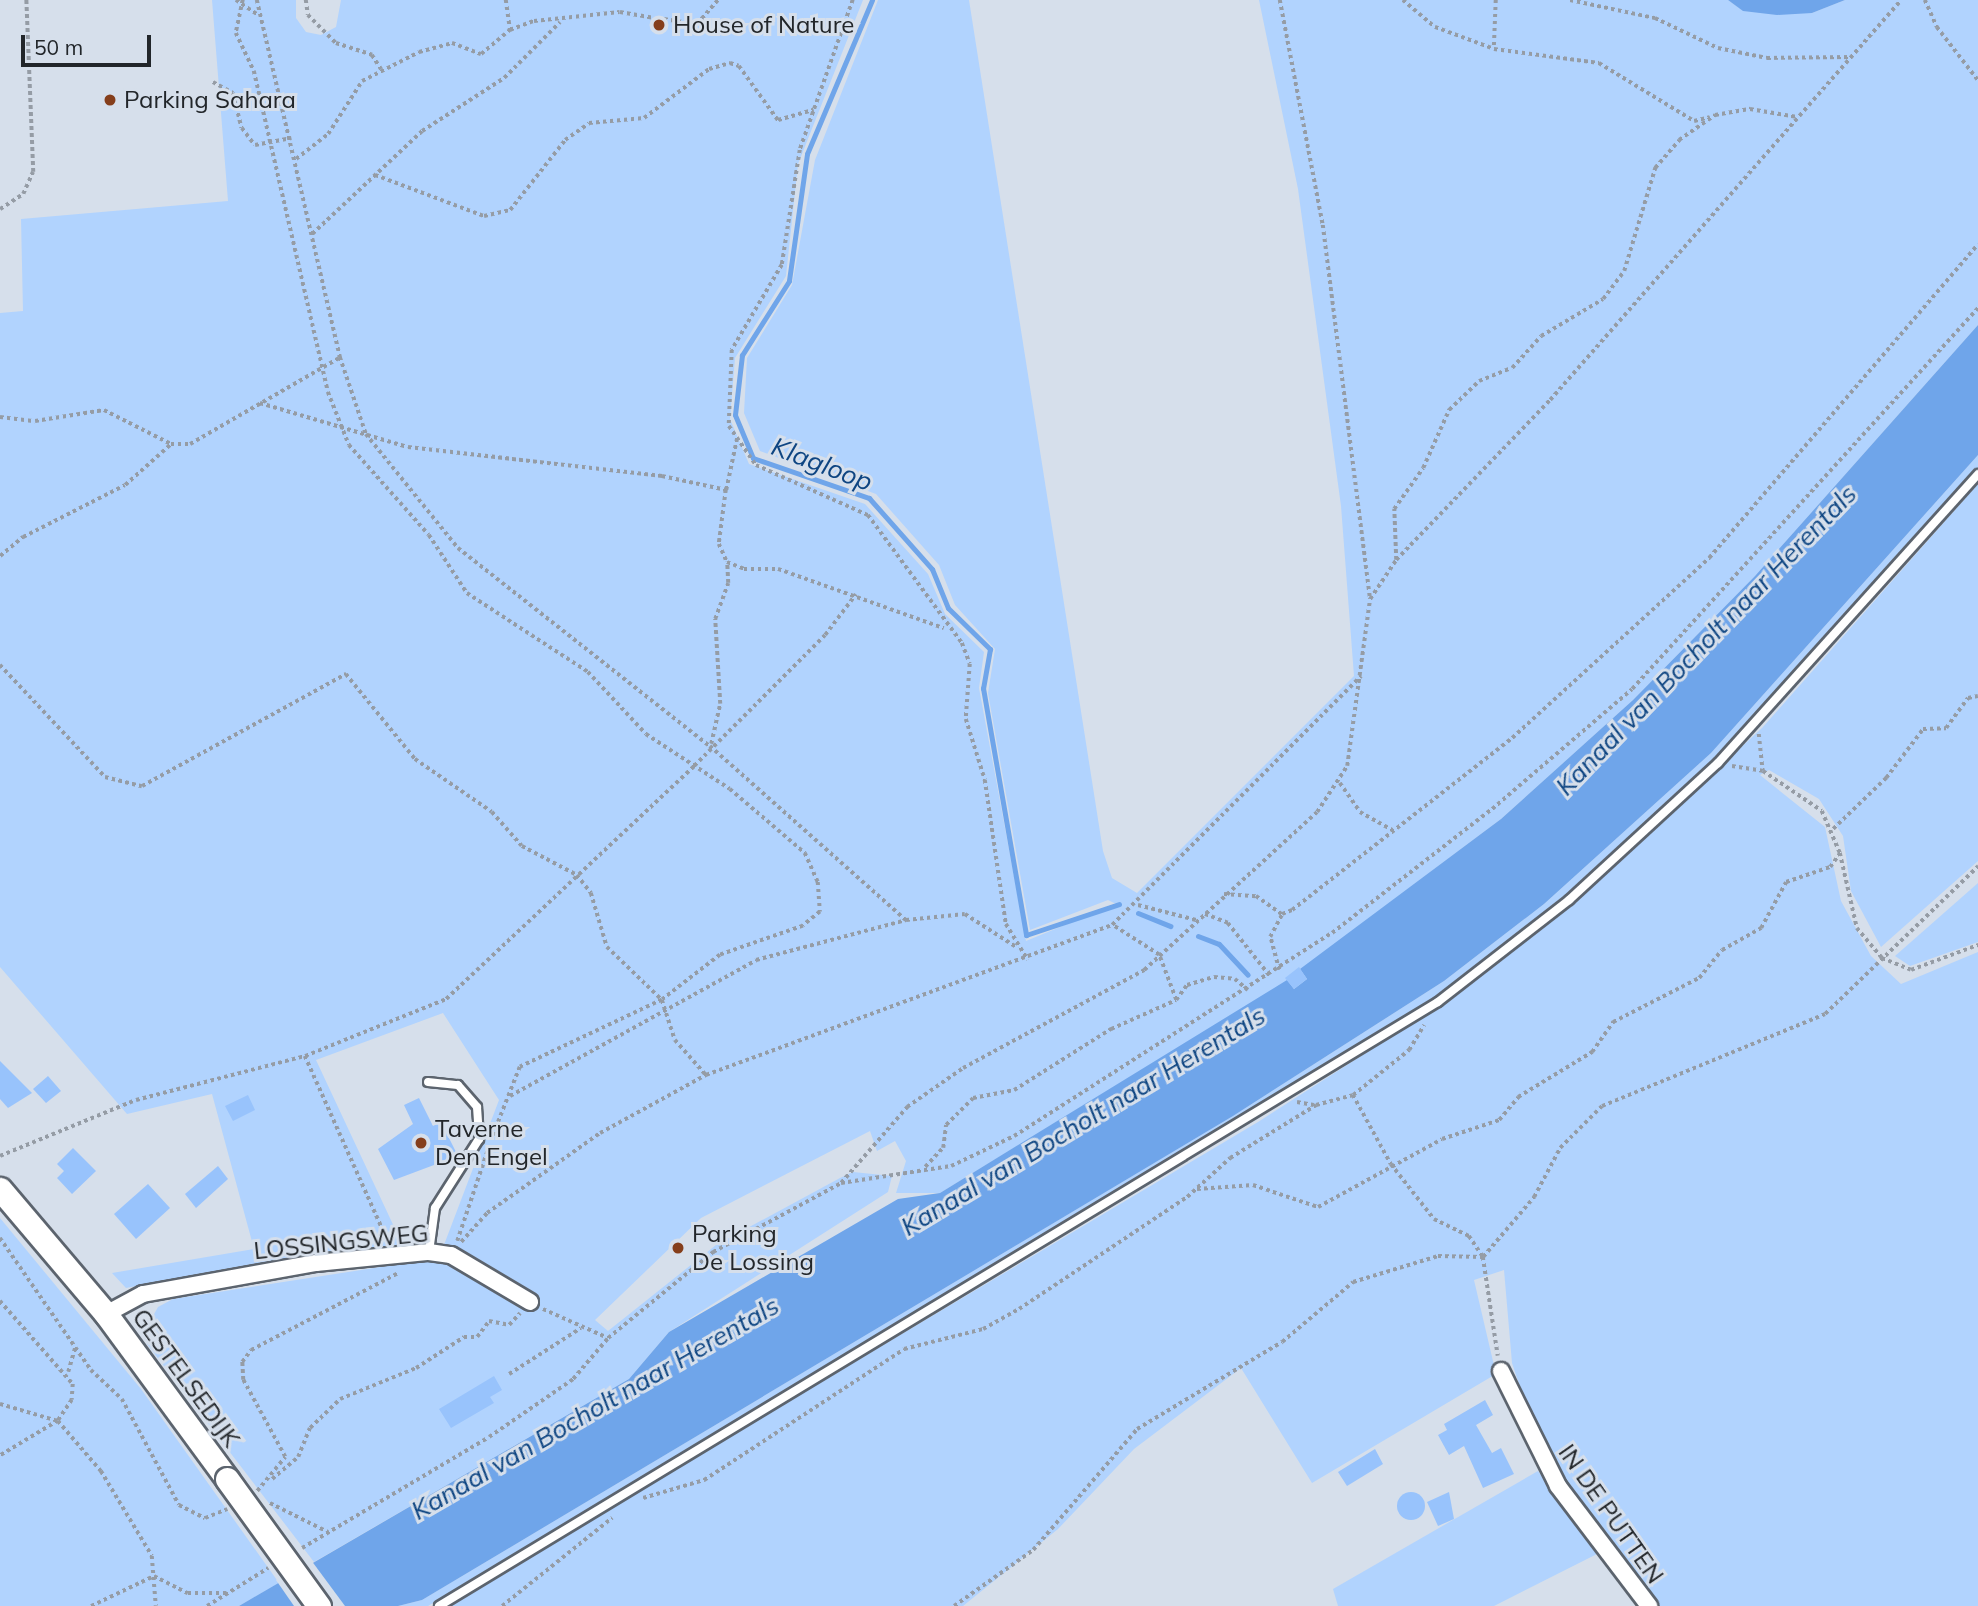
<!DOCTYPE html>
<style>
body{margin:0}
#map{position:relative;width:1978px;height:1606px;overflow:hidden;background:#d6dfeb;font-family:Mulish,sans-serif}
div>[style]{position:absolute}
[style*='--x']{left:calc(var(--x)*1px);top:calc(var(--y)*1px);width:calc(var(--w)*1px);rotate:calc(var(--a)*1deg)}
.green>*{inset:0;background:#b1d3fe}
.water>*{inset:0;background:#6fa5ea}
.pier>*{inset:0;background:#d6dfeb}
.stream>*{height:5px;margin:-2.5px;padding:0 2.5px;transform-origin:2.5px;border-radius:2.5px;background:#6fa5ea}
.building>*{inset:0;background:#98c3fc}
.round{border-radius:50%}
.path>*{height:3.5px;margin-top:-1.75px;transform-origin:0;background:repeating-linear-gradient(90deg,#959ca5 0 3.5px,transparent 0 7px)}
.roads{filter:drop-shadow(2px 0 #5c646e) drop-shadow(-2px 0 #5c646e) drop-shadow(0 2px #5c646e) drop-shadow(0 -2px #5c646e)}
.lane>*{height:8px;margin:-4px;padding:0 4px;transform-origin:4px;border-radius:4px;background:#fff}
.street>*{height:16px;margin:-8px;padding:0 8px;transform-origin:8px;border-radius:8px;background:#fff}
.secondary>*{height:23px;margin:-11.5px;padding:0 11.5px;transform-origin:11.5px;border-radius:11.5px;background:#fff}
.bridges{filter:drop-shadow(2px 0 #5c646e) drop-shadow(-2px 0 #5c646e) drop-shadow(0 2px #5c646e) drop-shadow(0 -2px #5c646e)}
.secondary-bridge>*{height:23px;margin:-11.5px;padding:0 11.5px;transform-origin:11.5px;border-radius:11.5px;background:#fff}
.dots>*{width:19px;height:19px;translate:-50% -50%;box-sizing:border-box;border:4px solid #d6dfeb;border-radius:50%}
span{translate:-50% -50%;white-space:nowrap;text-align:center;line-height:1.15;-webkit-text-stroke:6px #d6dfeb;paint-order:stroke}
.poi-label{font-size:24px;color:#22262a}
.left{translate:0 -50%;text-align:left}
.street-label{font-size:24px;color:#22262a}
.water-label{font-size:26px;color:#0e4582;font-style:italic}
.scale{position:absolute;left:21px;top:35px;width:130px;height:32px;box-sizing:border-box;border:4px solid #22262a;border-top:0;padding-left:9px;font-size:21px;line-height:24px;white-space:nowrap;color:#22262a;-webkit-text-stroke:5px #d6dfeb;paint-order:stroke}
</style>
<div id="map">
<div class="green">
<div style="clip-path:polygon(212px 0,296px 0,296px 18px,306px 32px,321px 35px,336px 27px,341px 0,863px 0,798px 164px,786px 276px,735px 358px,730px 419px,749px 464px,865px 504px,928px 574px,945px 614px,984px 652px,979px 688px,1026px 941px,1116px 904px,1108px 900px,1030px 930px,988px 693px,995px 649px,955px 605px,939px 565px,876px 494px,760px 451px,744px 413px,747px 358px,792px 285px,815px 160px,878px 0,969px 0,1103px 851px,1112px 878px,1137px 893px,1354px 676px,1341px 506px,1298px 189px,1259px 0,1728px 0,1744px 11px,1812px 13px,1845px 0,1978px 0,1978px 325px,1755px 576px,1633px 700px,1501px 819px,1301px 969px,1307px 979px,1294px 989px,1287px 981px,940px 1193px,896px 1193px,906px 1161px,895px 1141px,877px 1151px,870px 1131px,701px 1218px,595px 1320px,608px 1331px,716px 1245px,840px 1178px,853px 1172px,892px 1176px,888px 1192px,669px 1332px,629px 1379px,314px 1562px,147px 1344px,148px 1325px,158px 1307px,173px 1299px,439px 1258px,499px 1100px,443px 1013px,316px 1060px,404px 1248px,258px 1263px,126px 1288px,112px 1273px,254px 1249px,212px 1094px,127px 1114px,0 967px,0 313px,23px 311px,21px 219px,228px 201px)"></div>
<div style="clip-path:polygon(1978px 455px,1978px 469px,1704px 772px,1545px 915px,1436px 1000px,428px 1606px,398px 1606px,422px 1600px,1233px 1116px,1444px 981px,1544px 904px,1711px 753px)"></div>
<div style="clip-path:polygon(1978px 484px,1978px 861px,1881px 947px,1851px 891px,1843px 836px,1819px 799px,1769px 770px,1760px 775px,1825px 827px,1841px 901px,1871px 956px,1901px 984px,1978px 952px,1978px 1606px,1659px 1606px,1562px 1476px,1526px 1405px,1512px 1363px,1504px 1270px,1474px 1280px,1496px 1374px,1312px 1483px,1241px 1368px,1134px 1449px,1058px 1529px,963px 1606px,445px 1606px,1258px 1122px,1447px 1001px,1588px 889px,1762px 728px)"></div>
<div style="clip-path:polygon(1978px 883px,1978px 942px,1910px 966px,1895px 956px)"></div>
<div style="clip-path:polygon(0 1218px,141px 1389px,279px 1583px,239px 1606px,0 1606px)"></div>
<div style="clip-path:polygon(1538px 1471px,1599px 1553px,1494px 1606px,1338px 1606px,1333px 1589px)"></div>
</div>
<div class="water">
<div style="clip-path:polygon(1728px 0,1845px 0,1812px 13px,1777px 15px,1743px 11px)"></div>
<div style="clip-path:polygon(1978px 325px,1978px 455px,1711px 753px,1544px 904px,1444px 981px,1233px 1116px,422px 1600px,398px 1606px,239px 1606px,629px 1379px,669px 1332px,898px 1199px,940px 1193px,1287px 980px,1294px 989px,1307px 979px,1300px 969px,1501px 819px,1633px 700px,1755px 576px)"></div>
</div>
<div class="pier">
<div style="clip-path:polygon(311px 1560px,345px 1606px,294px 1606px,276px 1580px)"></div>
</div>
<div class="stream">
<div style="--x:872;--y:0;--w:167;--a:112.9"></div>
<div style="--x:807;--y:154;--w:128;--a:98.1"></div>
<div style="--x:789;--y:281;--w:88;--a:122.4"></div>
<div style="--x:742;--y:355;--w:60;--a:96.7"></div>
<div style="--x:735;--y:415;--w:47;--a:67.3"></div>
<div style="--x:753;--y:458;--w:123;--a:19"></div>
<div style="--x:869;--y:498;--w:95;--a:48.4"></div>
<div style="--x:932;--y:569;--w:42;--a:67.7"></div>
<div style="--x:948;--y:608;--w:59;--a:44.3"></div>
<div style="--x:990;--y:649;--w:40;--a:100"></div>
<div style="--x:983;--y:688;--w:251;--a:80.1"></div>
<div style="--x:1026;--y:935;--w:98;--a:-18.4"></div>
<div style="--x:1138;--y:913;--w:35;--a:22"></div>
<div style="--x:1198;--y:936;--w:22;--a:21"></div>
<div style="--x:1219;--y:944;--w:42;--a:46.9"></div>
</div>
<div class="building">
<div style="clip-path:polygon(1299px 967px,1307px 979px,1294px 989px,1285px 978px)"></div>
<div style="clip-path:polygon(0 1061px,32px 1093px,8px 1108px,0 1099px)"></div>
<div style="clip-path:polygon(48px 1076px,61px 1091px,46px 1103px,33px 1089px)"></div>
<div style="clip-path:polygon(248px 1095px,255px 1110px,233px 1121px,225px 1106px)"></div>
<div style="clip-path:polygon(419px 1098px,433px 1126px,441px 1122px,458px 1156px,394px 1180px,378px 1149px,413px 1124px,404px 1105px)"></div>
<div style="clip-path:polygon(73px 1148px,96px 1171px,72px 1194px,57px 1178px,64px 1171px,57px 1164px)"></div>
<div style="clip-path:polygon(218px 1166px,228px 1179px,196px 1208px,185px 1194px)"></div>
<div style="clip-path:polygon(148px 1184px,170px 1208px,136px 1239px,114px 1214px)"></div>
<div style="clip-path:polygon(494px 1376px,502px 1390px,490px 1397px,494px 1403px,451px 1428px,439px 1409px)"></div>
<div style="clip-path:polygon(1485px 1400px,1493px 1415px,1476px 1425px,1492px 1453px,1501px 1448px,1514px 1474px,1483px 1488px,1464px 1446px,1449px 1455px,1438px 1435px,1447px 1430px,1444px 1424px)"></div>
<div style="clip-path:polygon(1375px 1449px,1383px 1464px,1347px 1486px,1338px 1472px)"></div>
<div class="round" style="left:1397px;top:1492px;width:28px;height:28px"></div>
<div style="clip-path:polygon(1449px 1492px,1454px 1519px,1438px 1526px,1427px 1502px)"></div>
</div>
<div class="path">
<div style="--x:236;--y:0;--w:25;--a:34"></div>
<div style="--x:243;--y:0;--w:34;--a:102"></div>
<div style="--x:236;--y:33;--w:42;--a:64.7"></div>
<div style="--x:254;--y:71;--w:329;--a:77"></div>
<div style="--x:328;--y:392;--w:57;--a:68.4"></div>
<div style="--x:349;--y:445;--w:120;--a:48.4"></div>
<div style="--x:429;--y:535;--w:69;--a:56.8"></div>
<div style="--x:467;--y:593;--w:145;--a:33.1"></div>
<div style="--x:588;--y:672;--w:85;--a:46.9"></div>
<div style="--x:646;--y:734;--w:100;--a:33.2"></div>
<div style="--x:730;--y:789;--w:99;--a:40.5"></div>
<div style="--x:805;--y:853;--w:32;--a:66"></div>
<div style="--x:818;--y:882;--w:30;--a:86"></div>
<div style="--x:820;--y:912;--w:22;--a:141"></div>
<div style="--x:803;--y:926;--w:88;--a:160.7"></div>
<div style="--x:720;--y:955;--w:73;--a:142.2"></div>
<div style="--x:662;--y:1000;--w:157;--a:154.7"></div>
<div style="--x:520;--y:1067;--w:76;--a:111.5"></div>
<div style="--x:257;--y:0;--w:367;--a:76.9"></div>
<div style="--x:340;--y:357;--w:81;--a:71.3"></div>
<div style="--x:366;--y:434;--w:146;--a:51.1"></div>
<div style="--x:458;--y:548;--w:320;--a:38.2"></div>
<div style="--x:710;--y:746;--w:262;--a:41.6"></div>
<div style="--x:306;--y:0;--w:15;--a:82"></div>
<div style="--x:308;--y:15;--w:40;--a:45"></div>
<div style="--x:336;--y:43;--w:38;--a:18"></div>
<div style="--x:372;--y:55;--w:17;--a:57"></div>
<div style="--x:506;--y:0;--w:30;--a:82"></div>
<div style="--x:853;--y:0;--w:159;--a:109.5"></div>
<div style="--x:800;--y:150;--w:116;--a:98.9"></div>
<div style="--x:782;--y:265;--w:99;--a:120.5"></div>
<div style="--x:732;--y:350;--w:76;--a:92.3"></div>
<div style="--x:729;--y:426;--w:47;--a:55.3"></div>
<div style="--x:756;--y:465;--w:123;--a:24.1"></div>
<div style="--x:868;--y:515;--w:159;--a:53.7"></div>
<div style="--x:962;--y:643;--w:22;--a:69"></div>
<div style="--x:970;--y:664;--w:55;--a:94.2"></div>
<div style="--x:966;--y:719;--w:64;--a:72.7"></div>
<div style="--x:985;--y:780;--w:146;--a:81.7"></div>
<div style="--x:1006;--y:924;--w:42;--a:58.6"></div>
<div style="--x:1280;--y:0;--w:229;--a:79.2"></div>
<div style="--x:1323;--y:225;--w:375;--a:82.8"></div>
<div style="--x:1403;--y:0;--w:42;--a:40.2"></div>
<div style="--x:1435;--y:27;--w:63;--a:20.4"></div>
<div style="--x:1496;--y:0;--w:49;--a:92.3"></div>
<div style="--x:1494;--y:49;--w:106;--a:7.6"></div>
<div style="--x:1599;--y:63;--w:111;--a:31.4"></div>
<div style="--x:1694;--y:121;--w:16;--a:-14"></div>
<div style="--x:1570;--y:0;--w:87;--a:12"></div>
<div style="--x:1655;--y:18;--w:70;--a:25.5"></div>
<div style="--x:1718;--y:48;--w:50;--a:11.5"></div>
<div style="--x:1767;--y:58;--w:84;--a:-0.7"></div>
<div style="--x:1925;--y:0;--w:30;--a:66"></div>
<div style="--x:1937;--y:27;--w:67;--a:52.3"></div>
<div style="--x:664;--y:19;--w:33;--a:9"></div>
<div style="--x:697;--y:24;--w:32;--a:-49"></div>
<div style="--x:213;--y:82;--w:23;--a:29"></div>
<div style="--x:233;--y:93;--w:36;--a:76"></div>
<div style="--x:242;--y:128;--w:21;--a:53"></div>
<div style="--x:255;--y:145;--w:37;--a:-11"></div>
<div style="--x:296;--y:159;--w:41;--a:-38"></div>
<div style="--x:328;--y:134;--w:63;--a:-57.3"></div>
<div style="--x:362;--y:81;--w:64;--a:-27"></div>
<div style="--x:419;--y:52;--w:34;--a:-15"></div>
<div style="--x:452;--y:43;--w:31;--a:21"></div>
<div style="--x:481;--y:54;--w:38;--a:-40"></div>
<div style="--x:510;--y:30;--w:26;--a:-21"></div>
<div style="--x:534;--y:21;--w:86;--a:-6"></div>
<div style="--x:620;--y:12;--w:35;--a:10"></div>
<div style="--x:375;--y:175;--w:116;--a:20.6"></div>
<div style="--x:484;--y:216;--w:27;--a:-13"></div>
<div style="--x:510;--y:210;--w:89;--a:-51.8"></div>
<div style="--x:565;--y:140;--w:29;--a:-35"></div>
<div style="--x:589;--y:123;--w:55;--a:-5.2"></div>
<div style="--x:644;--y:118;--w:81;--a:-37"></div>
<div style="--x:709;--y:69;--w:22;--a:-16"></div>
<div style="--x:730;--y:63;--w:9;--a:18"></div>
<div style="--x:739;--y:66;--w:67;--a:54.2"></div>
<div style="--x:778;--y:120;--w:37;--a:-16"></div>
<div style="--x:0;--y:209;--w:27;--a:-33"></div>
<div style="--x:23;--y:194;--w:24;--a:-66"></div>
<div style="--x:33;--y:172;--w:172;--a:-92.3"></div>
<div style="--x:312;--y:234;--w:151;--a:-43.1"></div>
<div style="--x:422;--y:131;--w:98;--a:-32.9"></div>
<div style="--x:504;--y:78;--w:79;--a:-45"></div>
<div style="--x:260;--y:403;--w:154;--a:16.6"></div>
<div style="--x:408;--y:447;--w:256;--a:6.5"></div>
<div style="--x:662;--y:476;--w:66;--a:12.3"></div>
<div style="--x:726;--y:490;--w:53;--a:-78.1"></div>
<div style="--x:0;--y:417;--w:35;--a:7"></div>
<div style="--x:35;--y:421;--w:70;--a:-9.1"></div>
<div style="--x:104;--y:410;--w:75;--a:26.9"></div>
<div style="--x:171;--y:444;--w:19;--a:0"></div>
<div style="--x:190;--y:444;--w:172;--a:-30"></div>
<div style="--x:726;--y:490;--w:54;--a:97.4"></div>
<div style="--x:719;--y:544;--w:20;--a:66"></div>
<div style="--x:727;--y:562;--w:18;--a:22"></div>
<div style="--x:744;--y:569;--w:34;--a:0"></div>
<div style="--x:778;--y:569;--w:176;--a:19.6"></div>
<div style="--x:0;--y:556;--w:30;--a:-40"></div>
<div style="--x:23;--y:537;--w:114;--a:-27"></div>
<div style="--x:125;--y:485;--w:62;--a:-41.7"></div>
<div style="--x:1396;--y:560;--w:51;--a:-92.2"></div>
<div style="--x:1394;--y:509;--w:50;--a:-54.7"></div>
<div style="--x:1423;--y:468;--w:64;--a:-65.9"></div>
<div style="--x:1449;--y:410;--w:42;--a:-44"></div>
<div style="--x:1479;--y:381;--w:35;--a:-22"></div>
<div style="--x:1512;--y:368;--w:43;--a:-47.8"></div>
<div style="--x:1541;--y:336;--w:72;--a:-30.8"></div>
<div style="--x:1603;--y:299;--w:35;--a:-53"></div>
<div style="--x:1624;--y:271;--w:108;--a:-73.2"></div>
<div style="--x:1655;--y:168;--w:37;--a:-49"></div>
<div style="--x:1679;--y:140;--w:44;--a:-34.8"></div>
<div style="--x:1715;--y:115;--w:36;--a:-10"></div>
<div style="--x:1750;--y:109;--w:48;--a:9.7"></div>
<div style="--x:0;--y:665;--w:154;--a:46.8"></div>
<div style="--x:105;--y:777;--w:38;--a:14"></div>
<div style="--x:142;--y:786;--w:233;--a:-28.8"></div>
<div style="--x:346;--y:674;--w:109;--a:50.9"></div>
<div style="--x:415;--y:759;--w:93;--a:34.5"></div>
<div style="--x:492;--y:812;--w:45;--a:48.6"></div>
<div style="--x:522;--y:846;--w:62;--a:27.8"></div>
<div style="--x:577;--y:875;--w:23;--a:52"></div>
<div style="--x:591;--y:893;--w:56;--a:73.5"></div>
<div style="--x:607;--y:947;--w:76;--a:43.9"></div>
<div style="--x:662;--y:1000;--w:42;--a:72"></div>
<div style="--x:675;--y:1040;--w:47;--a:48.5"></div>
<div style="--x:1759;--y:734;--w:37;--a:84"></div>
<div style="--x:711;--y:744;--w:41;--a:-77.3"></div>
<div style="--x:720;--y:704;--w:85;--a:-93.4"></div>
<div style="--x:715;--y:619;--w:38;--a:-70"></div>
<div style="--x:728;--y:583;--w:21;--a:-93"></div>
<div style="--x:1732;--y:766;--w:31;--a:9"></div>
<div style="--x:1763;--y:771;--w:71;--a:34.1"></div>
<div style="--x:1822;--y:811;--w:46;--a:66.8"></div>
<div style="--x:1840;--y:853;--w:77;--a:77.2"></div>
<div style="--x:1857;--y:928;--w:39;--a:50"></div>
<div style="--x:1882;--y:958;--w:31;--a:22"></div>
<div style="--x:1911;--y:970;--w:72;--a:-20.5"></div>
<div style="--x:1340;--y:783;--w:35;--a:55"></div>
<div style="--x:1360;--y:812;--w:37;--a:29"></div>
<div style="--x:1833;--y:829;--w:74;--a:-43.9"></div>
<div style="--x:1886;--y:778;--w:61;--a:-52.9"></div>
<div style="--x:1923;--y:729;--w:23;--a:-2"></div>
<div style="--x:1946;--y:728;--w:37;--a:-54"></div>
<div style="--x:1968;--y:698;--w:10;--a:-11"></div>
<div style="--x:1224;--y:894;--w:32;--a:4"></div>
<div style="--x:1256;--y:896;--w:32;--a:35"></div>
<div style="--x:1282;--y:914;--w:11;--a:-22"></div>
<div style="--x:1292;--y:910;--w:279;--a:-38"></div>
<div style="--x:1512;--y:738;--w:267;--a:-42.4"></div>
<div style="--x:1709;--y:558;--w:413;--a:-49.4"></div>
<div style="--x:1138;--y:905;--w:60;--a:14.5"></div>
<div style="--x:1205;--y:914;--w:25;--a:21"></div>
<div style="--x:1228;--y:923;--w:68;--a:51.6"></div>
<div style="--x:1279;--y:970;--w:34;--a:-105"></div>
<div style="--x:1270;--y:937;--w:26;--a:-62"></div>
<div style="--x:1176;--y:1000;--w:19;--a:-54"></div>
<div style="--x:1187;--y:985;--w:28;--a:-17"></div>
<div style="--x:1214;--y:977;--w:21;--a:5"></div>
<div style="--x:1235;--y:979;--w:17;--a:40"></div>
<div style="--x:305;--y:1056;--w:201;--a:65.9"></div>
<div style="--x:1353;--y:1095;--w:79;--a:61.2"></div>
<div style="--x:1391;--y:1164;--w:70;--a:52"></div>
<div style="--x:1434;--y:1219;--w:39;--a:26"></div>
<div style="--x:1469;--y:1236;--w:25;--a:56"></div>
<div style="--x:1483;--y:1257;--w:100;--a:81.4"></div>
<div style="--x:510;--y:1096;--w:281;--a:-28.9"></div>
<div style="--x:756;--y:960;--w:155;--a:-14.9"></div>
<div style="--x:906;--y:920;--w:59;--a:-5.8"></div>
<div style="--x:965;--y:914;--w:63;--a:32.7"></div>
<div style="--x:1297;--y:1102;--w:17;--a:10"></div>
<div style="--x:0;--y:1156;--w:147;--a:-22.4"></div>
<div style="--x:136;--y:1100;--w:175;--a:-14.6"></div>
<div style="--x:305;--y:1056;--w:152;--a:-22"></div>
<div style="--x:446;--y:999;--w:340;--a:-43.2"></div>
<div style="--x:694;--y:766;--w:185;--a:-45"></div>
<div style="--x:825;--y:635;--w:51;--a:-52.9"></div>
<div style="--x:925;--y:1167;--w:26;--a:-47"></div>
<div style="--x:943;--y:1148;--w:23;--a:-83"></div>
<div style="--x:946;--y:1125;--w:38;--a:-45"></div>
<div style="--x:973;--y:1098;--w:42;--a:-11"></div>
<div style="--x:1014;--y:1090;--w:115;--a:-32.2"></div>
<div style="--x:1111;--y:1029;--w:71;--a:-24"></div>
<div style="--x:1176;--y:1000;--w:48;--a:-110.7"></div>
<div style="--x:1159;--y:955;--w:56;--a:-147.4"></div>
<div style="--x:841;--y:1183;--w:101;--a:-49"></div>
<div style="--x:907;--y:1107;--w:68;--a:-34.9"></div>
<div style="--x:963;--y:1068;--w:206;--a:-28.4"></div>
<div style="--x:1144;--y:970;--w:234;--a:-42.4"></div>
<div style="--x:1317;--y:812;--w:55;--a:-56.9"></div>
<div style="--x:1347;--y:766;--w:169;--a:-82.2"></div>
<div style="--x:1370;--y:599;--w:47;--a:-56.3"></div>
<div style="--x:1396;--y:560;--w:222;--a:-46.1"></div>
<div style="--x:1550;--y:400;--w:532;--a:-48.73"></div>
<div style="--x:1197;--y:1189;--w:56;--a:-4.1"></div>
<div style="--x:1253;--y:1185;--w:69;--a:18.7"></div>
<div style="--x:1318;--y:1207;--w:141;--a:-28.7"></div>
<div style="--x:1442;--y:1139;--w:60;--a:-18.4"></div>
<div style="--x:1499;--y:1120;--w:30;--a:-50"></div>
<div style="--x:1518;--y:1097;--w:87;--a:-31.3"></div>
<div style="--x:1592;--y:1052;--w:37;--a:-55"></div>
<div style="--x:1613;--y:1022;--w:97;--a:-27.1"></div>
<div style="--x:1699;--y:978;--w:36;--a:-51"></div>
<div style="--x:1722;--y:950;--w:45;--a:-29.4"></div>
<div style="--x:1761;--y:928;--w:52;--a:-61.5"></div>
<div style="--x:1786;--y:882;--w:46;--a:-18.8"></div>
<div style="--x:1830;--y:867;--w:17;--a:-54"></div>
<div style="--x:0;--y:1238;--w:160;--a:55.4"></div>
<div style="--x:91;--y:1370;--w:42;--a:43.1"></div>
<div style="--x:122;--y:1399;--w:120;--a:61.7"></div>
<div style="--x:179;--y:1505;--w:29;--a:27"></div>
<div style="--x:205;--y:1518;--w:24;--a:-22"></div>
<div style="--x:457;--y:1241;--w:94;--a:-71.4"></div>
<div style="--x:461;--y:1242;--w:39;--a:-48"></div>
<div style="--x:487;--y:1213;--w:138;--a:-35.3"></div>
<div style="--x:600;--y:1133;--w:121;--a:-28.7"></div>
<div style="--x:706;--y:1075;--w:433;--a:-20.3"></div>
<div style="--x:1112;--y:925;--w:352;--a:-45"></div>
<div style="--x:1483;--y:1257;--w:79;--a:-49.6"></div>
<div style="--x:1534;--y:1197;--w:55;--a:-62"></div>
<div style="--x:1560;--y:1148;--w:59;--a:-45"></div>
<div style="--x:1602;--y:1106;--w:241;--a:-22.4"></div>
<div style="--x:1825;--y:1014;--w:213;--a:-44"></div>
<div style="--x:0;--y:1301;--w:111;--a:48.7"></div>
<div style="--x:73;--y:1384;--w:16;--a:94"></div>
<div style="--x:72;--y:1400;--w:25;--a:124"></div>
<div style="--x:58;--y:1421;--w:68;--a:148.9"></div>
<div style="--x:543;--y:1309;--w:71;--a:24"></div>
<div style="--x:68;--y:1372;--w:26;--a:-74"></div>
<div style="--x:509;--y:1374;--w:85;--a:-32.6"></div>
<div style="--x:0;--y:1404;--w:60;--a:16.3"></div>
<div style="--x:58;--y:1421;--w:66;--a:49.3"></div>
<div style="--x:101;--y:1471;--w:99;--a:59"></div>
<div style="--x:152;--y:1556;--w:50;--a:85.4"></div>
<div style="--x:272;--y:1479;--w:34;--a:-40"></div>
<div style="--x:298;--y:1457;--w:31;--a:-68"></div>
<div style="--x:310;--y:1428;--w:42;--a:-44"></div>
<div style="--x:340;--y:1399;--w:82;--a:-22.2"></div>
<div style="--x:416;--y:1368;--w:57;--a:-32.9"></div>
<div style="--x:464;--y:1337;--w:13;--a:0"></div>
<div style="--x:477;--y:1337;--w:20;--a:-53"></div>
<div style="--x:489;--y:1321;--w:20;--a:11"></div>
<div style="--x:509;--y:1325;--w:16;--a:-47"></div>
<div style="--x:257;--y:1491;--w:44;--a:-50.5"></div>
<div style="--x:285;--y:1457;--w:88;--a:-118.6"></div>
<div style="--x:243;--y:1380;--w:18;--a:-93"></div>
<div style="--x:242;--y:1362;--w:15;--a:-53"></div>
<div style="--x:251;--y:1350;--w:166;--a:-27.6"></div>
<div style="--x:643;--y:1498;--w:64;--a:-16.4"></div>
<div style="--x:704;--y:1480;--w:239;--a:-33.2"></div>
<div style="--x:904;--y:1349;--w:81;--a:-14.2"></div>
<div style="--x:983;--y:1329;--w:41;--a:-29.1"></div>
<div style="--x:1019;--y:1309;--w:202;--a:-33.7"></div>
<div style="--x:1187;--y:1197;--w:58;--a:-42.2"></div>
<div style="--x:1230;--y:1158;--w:101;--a:-31.6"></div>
<div style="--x:1316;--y:1105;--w:38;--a:-15"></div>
<div style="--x:1353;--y:1095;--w:72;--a:-38.8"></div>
<div style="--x:1409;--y:1050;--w:29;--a:-59"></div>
<div style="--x:270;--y:1503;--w:65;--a:26.6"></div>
<div style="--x:302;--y:1548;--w:217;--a:-30.7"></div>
<div style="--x:489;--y:1437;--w:102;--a:-34.6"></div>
<div style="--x:573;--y:1379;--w:54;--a:-49.5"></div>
<div style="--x:608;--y:1338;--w:136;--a:-39.3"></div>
<div style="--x:713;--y:1252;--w:145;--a:-28.3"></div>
<div style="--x:841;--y:1183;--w:111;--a:-8.8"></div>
<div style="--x:951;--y:1166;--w:70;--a:-25.5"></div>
<div style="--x:1014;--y:1136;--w:377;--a:-32.6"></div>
<div style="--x:1332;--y:933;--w:202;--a:-37.8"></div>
<div style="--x:1492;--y:809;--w:184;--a:-40.6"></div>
<div style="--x:1632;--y:689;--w:515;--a:-47.76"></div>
<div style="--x:154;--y:1576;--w:38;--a:27"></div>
<div style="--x:188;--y:1593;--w:38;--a:0"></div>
<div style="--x:91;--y:1606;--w:70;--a:-25.5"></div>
<div style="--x:207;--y:1606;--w:72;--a:-31.9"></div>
<div style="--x:502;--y:1606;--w:141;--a:-38.7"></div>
<div style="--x:954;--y:1606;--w:97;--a:-35.3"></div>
<div style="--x:1033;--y:1550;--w:160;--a:-49.3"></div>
<div style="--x:1137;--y:1429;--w:169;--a:-31"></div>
<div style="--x:1282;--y:1342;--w:93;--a:-40.2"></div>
<div style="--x:1353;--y:1282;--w:89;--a:-17"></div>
<div style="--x:1438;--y:1256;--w:45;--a:1.3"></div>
</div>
<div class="roads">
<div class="lane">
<div style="--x:428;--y:1082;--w:30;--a:6"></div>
<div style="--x:458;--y:1085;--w:29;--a:49"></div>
<div style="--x:477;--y:1107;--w:32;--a:86"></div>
<div style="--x:479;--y:1139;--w:82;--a:122.5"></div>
<div style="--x:435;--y:1208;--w:44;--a:97.8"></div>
<div style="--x:439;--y:1606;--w:1167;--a:-31.16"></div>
<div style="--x:1438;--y:1002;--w:166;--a:-37.9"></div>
<div style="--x:1569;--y:900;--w:202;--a:-42.6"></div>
<div style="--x:1718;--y:763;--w:389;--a:-48"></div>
</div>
<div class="street">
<div style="--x:106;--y:1314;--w:42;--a:-28.4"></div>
<div style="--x:143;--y:1294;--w:176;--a:-10.2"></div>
<div style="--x:316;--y:1263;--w:114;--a:-5.6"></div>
<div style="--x:429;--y:1252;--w:22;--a:8"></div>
<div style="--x:451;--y:1255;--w:92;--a:30.7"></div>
<div style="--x:1501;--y:1371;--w:128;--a:63.6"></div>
<div style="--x:1558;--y:1486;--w:151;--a:52.8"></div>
</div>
<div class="secondary">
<div style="--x:0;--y:1189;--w:164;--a:49.7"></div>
<div style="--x:106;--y:1314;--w:205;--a:53.7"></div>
</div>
</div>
<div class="bridges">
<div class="secondary-bridge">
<div style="--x:227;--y:1479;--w:157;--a:54.1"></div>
</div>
</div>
<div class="dots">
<div style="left:659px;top:25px;background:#853e1b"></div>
<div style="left:110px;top:100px;background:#853e1b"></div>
<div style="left:421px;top:1143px;background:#853e1b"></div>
<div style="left:678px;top:1248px;background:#853e1b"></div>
</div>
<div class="poi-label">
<span class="left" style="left:673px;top:25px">House of Nature</span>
<span class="left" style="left:124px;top:100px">Parking Sahara</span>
<span class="left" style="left:435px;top:1143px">Taverne<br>Den Engel</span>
<span class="left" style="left:692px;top:1248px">Parking<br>De Lossing</span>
</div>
<div class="street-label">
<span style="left:341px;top:1242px;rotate:-6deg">LOSSINGSWEG</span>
<span style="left:186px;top:1378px;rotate:54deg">GESTELSEDIJK</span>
<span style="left:1611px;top:1514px;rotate:55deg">IN DE PUTTEN</span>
</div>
<div class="water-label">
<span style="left:822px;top:464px;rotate:21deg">Klagloop</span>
<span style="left:1706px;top:640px;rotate:-46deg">Kanaal van Bocholt naar Herentals</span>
<span style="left:1083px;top:1121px;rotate:-31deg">Kanaal van Bocholt naar Herentals</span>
<span style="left:595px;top:1408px;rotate:-30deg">Kanaal van Bocholt naar Herentals</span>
</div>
<div class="scale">50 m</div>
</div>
